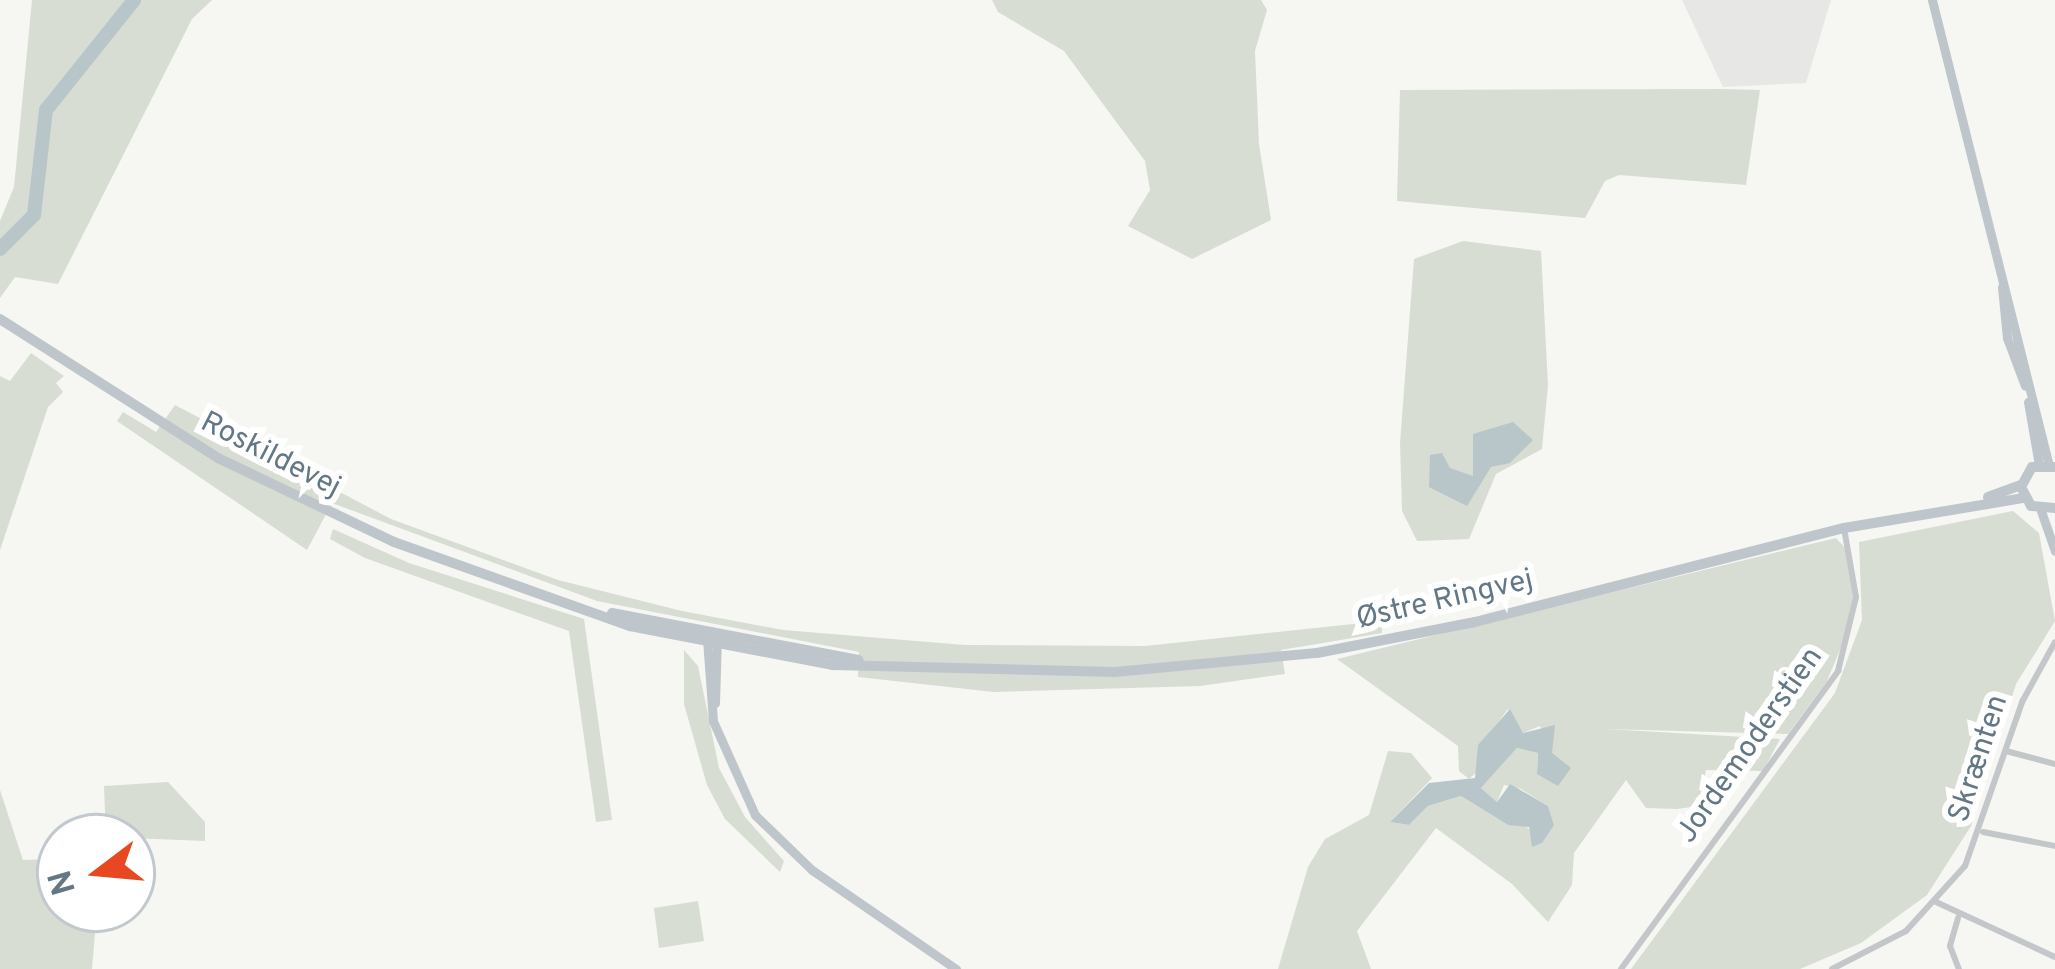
<!DOCTYPE html>
<meta charset="utf-8">
<style>
body{margin:0}
#map{position:relative;width:2055px;height:969px;overflow:hidden;background:#f6f6f2;font-family:Overpass,sans-serif}
div>[style]{position:absolute}
[style*='--x']{left:calc(var(--x)*1px);top:calc(var(--y)*1px);width:calc(var(--w)*1px);rotate:calc(var(--a)*1deg)}
.built>*{inset:0;background:#e7e8e6}
.green>*{inset:0;background:#d7ddd3}
.water>*{inset:0;background:#b8c6c9}
.river>*{height:14px;margin:-7px;padding:0 7px;transform-origin:7px;border-radius:7px;background:#b8c6c9}
.street>*{height:6px;margin:-3px;padding:0 3px;transform-origin:3px;border-radius:3px;background:#c3c7ca}
.secondary>*{height:9px;margin:-4.5px;padding:0 4.5px;transform-origin:4.5px;border-radius:4.5px;background:#bec6cb}
.primary>*{height:10px;margin:-5px;padding:0 5px;transform-origin:5px;border-radius:5px;background:#bec6cb}
span{translate:-50% -50%;white-space:nowrap;text-align:center;line-height:1.15;-webkit-text-stroke:12px #fff;paint-order:stroke}
.street-label{font-size:30px;color:#647784}
.north{position:absolute;left:36px;top:813px;width:120px;height:120px;box-sizing:border-box;background:#fff;border:3px solid #c1c9ce;border-radius:50%;rotate:254deg;font-size:33px;font-weight:700;line-height:48px;text-align:center;color:#647784}
.north::after{content:'';display:block;margin:auto;width:42px;height:54px;background:#e74721;clip-path:polygon(50% 0,100% 100%,50% 72%,0 100%)}
</style>
<div id="map">
<div class="built">
<div style="clip-path:polygon(1682px 0,1831px 0,1806px 83px,1723px 87px)"></div>
</div>
<div class="green">
<div style="clip-path:polygon(32px 0,212px 0,192px 19px,58px 284px,15px 277px,0 298px,0 221px,14px 187px)"></div>
<div style="clip-path:polygon(992px 0,1261px 0,1267px 10px,1255px 51px,1259px 144px,1271px 220px,1192px 259px,1128px 226px,1150px 190px,1145px 161px,1064px 51px,998px 12px)"></div>
<div style="clip-path:polygon(1400px 90px,1722px 89px,1760px 90px,1746px 185px,1619px 175px,1605px 181px,1585px 218px,1397px 201px)"></div>
<div style="clip-path:polygon(1463px 241px,1541px 251px,1548px 385px,1542px 449px,1496px 474px,1469px 539px,1417px 541px,1402px 511px,1400px 443px,1414px 259px)"></div>
<div style="clip-path:polygon(31px 353px,64px 376px,56px 383px,63px 392px,48px 407px,0 550px,0 376px,10px 381px)"></div>
<div style="clip-path:polygon(175px 405px,391px 519px,558px 580px,682px 611px,783px 630px,965px 645px,1145px 646px,1382px 621px,1382px 633px,1281px 650px,1285px 674px,1200px 686px,994px 692px,858px 677px,859px 652px,597px 601px,332px 503px,307px 550px,117px 421px,123px 412px,156px 432px)"></div>
<div style="clip-path:polygon(2013px 511px,2039px 533px,2055px 621px,2016px 684px,1971px 826px,1927px 895px,1861px 943px,1800px 969px,1631px 969px,1835px 693px,1862px 620px,1859px 542px)"></div>
<div style="clip-path:polygon(333px 529px,409px 563px,584px 619px,612px 820px,596px 822px,569px 631px,365px 558px,330px 539px)"></div>
<div style="clip-path:polygon(1836px 538px,1846px 549px,1853px 596px,1849px 628px,1827px 681px,1788px 734px,1606px 729px,1780px 739px,1763px 771px,1706px 770px,1699px 806px,1677px 809px,1646px 808px,1626px 780px,1574px 853px,1572px 885px,1548px 922px,1512px 884px,1436px 828px,1357px 931px,1371px 969px,1278px 969px,1308px 867px,1325px 839px,1369px 815px,1388px 751px,1411px 753px,1432px 778px,1390px 822px,1409px 825px,1428px 806px,1461px 796px,1508px 825px,1521px 822px,1532px 832px,1554px 825px,1548px 806px,1521px 789px,1504px 785px,1497px 802px,1481px 788px,1517px 748px,1538px 753px,1537px 771px,1553px 756px,1540px 726px,1523px 733px,1508px 709px,1478px 749px,1479px 770px,1469px 779px,1459px 771px,1458px 746px,1337px 659px)"></div>
<div style="clip-path:polygon(684px 650px,698px 666px,719px 768px,745px 817px,784px 861px,780px 872px,725px 819px,707px 785px,684px 704px)"></div>
<div style="clip-path:polygon(168px 782px,205px 822px,205px 841px,106px 837px,104px 786px)"></div>
<div style="clip-path:polygon(0 790px,23px 860px,60px 859px,60px 909px,97px 909px,92px 969px,0 969px)"></div>
<div style="clip-path:polygon(698px 901px,704px 941px,659px 948px,654px 908px)"></div>
</div>
<div class="water">
<div style="clip-path:polygon(1513px 422px,1533px 440px,1510px 463px,1491px 467px,1467px 506px,1429px 487px,1430px 455px,1442px 453px,1450px 468px,1473px 476px,1473px 434px)"></div>
<div style="clip-path:polygon(1510px 709px,1523px 733px,1555px 725px,1552px 753px,1571px 768px,1558px 786px,1537px 774px,1538px 753px,1517px 748px,1481px 788px,1497px 802px,1510px 784px,1548px 806px,1554px 825px,1542px 843px,1532px 847px,1529px 827px,1508px 825px,1461px 796px,1428px 806px,1409px 825px,1390px 822px,1429px 783px,1475px 778px,1478px 745px)"></div>
</div>
<div class="river">
<div style="--x:0;--y:249;--w:48;--a:-45"></div>
<div style="--x:34;--y:215;--w:106;--a:-83.5"></div>
<div style="--x:46;--y:110;--w:141;--a:-51.3"></div>
</div>
<div class="street">
<div style="--x:2006;--y:751;--w:51;--a:14.9"></div>
<div style="--x:1983;--y:832;--w:73;--a:11"></div>
<div style="--x:1936;--y:902;--w:131;--a:24.8"></div>
<div style="--x:1958;--y:918;--w:29;--a:106"></div>
<div style="--x:1950;--y:946;--w:25;--a:69"></div>
<div style="--x:1621;--y:969;--w:369;--a:-53.9"></div>
<div style="--x:1838;--y:671;--w:76;--a:-76.3"></div>
<div style="--x:1856;--y:597;--w:70;--a:-99.9"></div>
<div style="--x:1832;--y:969;--w:83;--a:-27.2"></div>
<div style="--x:1906;--y:931;--w:88;--a:-47.8"></div>
<div style="--x:1965;--y:866;--w:174;--a:-70.8"></div>
<div style="--x:2022;--y:702;--w:68;--a:-61.2"></div>
</div>
<div class="secondary">
<div style="--x:1932;--y:0;--w:479;--a:75.9"></div>
<div style="--x:2002;--y:287;--w:51;--a:84.4"></div>
<div style="--x:2007;--y:338;--w:51;--a:69.4"></div>
<div style="--x:2028;--y:402;--w:64;--a:80.1"></div>
<div style="--x:2041;--y:511;--w:42;--a:70.7"></div>
<div style="--x:707;--y:639;--w:82;--a:85.8"></div>
<div style="--x:713;--y:721;--w:103;--a:65.9"></div>
<div style="--x:755;--y:815;--w:79;--a:44"></div>
<div style="--x:812;--y:870;--w:175;--a:34.5"></div>
<div style="--x:715;--y:703;--w:67;--a:-88.3"></div>
</div>
<div class="primary">
<div style="--x:0;--y:319;--w:259;--a:32.5"></div>
<div style="--x:218;--y:458;--w:195;--a:25.5"></div>
<div style="--x:394;--y:542;--w:251;--a:19.6"></div>
<div style="--x:630;--y:626;--w:207;--a:10.9"></div>
<div style="--x:833;--y:665;--w:282;--a:1.4"></div>
<div style="--x:1115;--y:672;--w:203;--a:-5.4"></div>
<div style="--x:1317;--y:653;--w:161;--a:-11.1"></div>
<div style="--x:1475;--y:622;--w:381;--a:-14.3"></div>
<div style="--x:1844;--y:528;--w:181;--a:-9.5"></div>
<div style="--x:2055;--y:467;--w:23;--a:180"></div>
<div style="--x:2032;--y:467;--w:23;--a:119"></div>
<div style="--x:2021;--y:487;--w:21;--a:62"></div>
<div style="--x:2031;--y:506;--w:24;--a:5"></div>
<div style="--x:1988;--y:497;--w:35;--a:-20"></div>
<div style="--x:612;--y:613;--w:251;--a:10.8"></div>
</div>
<div class="street-label">
<span style="left:270px;top:456px;rotate:27deg">Roskildevej</span>
<span style="left:1445px;top:601px;rotate:-13deg">Østre Ringvej</span>
<span style="left:1751px;top:746px;rotate:-55deg">Jordemoderstien</span>
<span style="left:1980px;top:759px;rotate:-72deg">Skrænten</span>
</div>
<div class="north">N</div>
</div>
